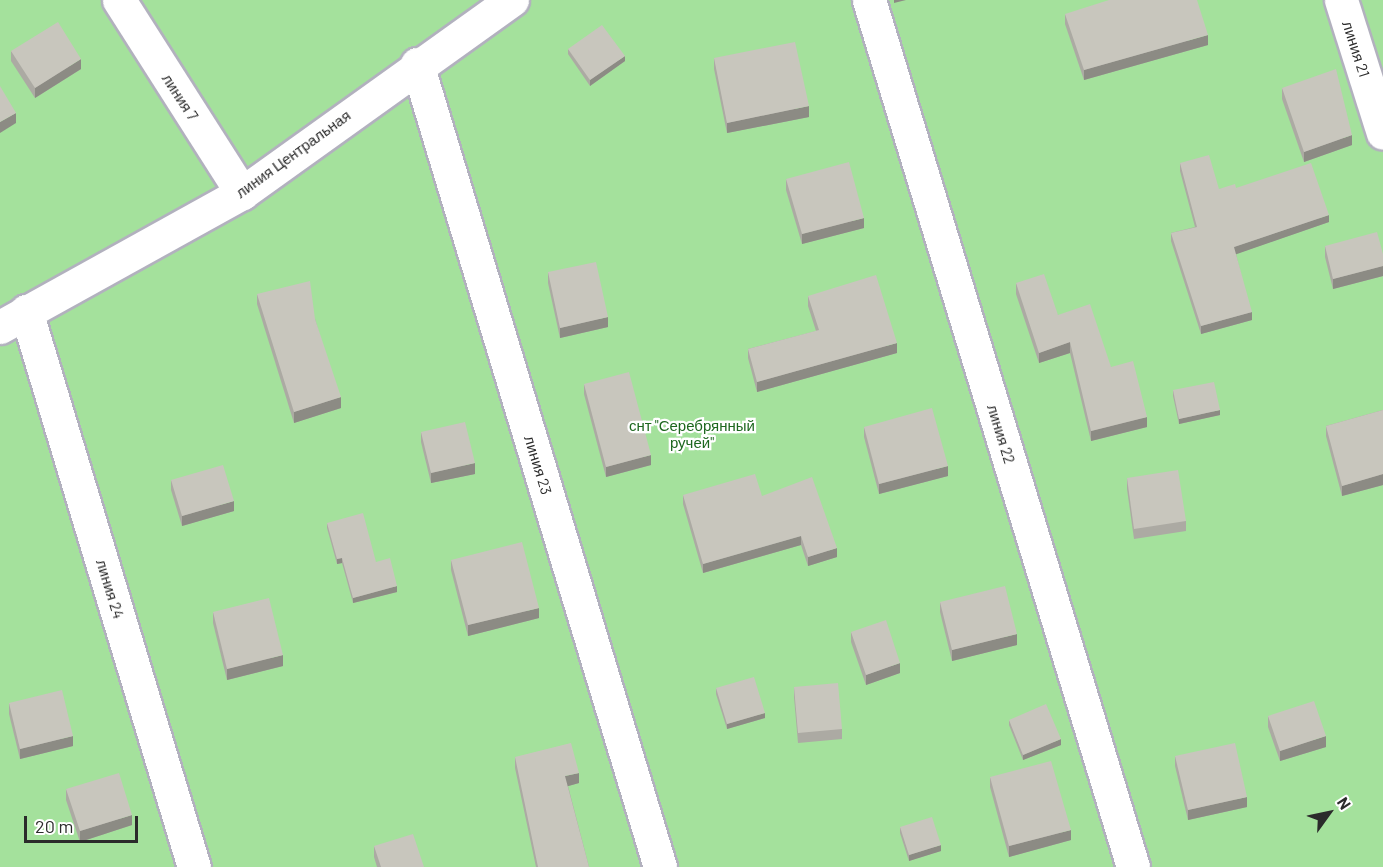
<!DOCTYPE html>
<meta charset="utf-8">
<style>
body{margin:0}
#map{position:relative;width:1383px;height:867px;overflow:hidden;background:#edeade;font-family:Barlow,sans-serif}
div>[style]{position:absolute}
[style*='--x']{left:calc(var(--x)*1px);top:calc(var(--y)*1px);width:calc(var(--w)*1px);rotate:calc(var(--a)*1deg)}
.green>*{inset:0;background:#a4e19c}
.roads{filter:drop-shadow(2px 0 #b2b1be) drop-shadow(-2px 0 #b2b1be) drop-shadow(0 2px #b2b1be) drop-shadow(0 -2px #b2b1be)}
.minor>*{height:33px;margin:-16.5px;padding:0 16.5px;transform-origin:16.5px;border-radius:16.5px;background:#fff}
.wall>*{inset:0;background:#acaaa3}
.shaded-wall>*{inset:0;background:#8c8b84}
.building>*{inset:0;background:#c8c6bd}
span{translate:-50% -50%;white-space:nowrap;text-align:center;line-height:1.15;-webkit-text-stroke:4.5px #fff;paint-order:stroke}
.street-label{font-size:15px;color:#2b2b2b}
.park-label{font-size:15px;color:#1d671e}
.north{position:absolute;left:1299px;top:783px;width:60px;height:60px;-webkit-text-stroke:4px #fff;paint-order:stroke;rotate:57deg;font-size:16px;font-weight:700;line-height:24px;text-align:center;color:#2b2b2b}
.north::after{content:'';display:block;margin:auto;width:21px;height:27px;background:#2b2b2b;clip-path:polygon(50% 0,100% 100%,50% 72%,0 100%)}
.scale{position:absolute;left:24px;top:816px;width:114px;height:27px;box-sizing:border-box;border:3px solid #2b2b2b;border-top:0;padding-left:8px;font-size:18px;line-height:21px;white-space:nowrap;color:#2b2b2b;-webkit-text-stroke:4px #fff;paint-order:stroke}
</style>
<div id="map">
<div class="green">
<div style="clip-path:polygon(0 0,1383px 0,1383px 867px,0 867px)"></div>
</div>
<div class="roads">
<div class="minor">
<div style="--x:119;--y:0;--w:229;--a:57.5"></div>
<div style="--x:869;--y:0;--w:906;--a:73.06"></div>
<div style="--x:1341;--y:0;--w:139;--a:72.5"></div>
<div style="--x:417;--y:64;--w:839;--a:73.16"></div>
<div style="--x:26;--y:311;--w:581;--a:73.19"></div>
<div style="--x:0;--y:327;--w:277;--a:-29"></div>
<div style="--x:242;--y:193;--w:332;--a:-35.6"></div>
</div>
</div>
<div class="wall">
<div style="clip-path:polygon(1065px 14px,1208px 45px,1084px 80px,1065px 24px)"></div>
<div style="clip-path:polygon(568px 49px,625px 61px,590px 86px,568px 54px)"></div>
<div style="clip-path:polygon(11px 51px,81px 69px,35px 98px,11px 61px)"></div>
<div style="clip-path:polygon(714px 58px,809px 117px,727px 133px,714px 69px)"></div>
<div style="clip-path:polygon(1282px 88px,1352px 145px,1304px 162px,1282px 99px)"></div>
<div style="clip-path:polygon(1180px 163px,1219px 189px,1236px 188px,1329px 222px,1236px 254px,1252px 320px,1201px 334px,1171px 241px,1171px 233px,1195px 227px,1180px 171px)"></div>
<div style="clip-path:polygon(786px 179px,864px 228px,802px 244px,786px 190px)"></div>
<div style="clip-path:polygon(1325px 246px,1383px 254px,1383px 276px,1333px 289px,1325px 257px)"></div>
<div style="clip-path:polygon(548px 272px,608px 327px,560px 338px,548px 283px)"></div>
<div style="clip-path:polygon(1016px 283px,1058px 315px,1111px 367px,1147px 427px,1091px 441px,1070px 353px,1039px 363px,1016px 294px)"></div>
<div style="clip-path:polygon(257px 294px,315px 319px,341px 408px,294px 423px,257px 304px)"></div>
<div style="clip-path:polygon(808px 296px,897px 353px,757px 392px,748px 358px,748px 349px,816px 331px,808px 306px)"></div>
<div style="clip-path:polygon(584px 384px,651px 465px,606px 477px,584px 394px)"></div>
<div style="clip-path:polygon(1173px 390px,1220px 415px,1179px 424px,1173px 396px)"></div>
<div style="clip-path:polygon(1383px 410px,1383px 485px,1342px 496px,1326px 436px,1326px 426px)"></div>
<div style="clip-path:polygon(864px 427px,948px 476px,879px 494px,864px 437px)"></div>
<div style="clip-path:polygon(421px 432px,475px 474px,431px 483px,421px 442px)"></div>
<div style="clip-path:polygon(1127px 478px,1186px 521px,1186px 531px,1134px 539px,1127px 489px)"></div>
<div style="clip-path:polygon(171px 480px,234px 511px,182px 526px,171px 490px)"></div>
<div style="clip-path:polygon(683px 495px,762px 496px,837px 557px,808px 566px,801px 545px,703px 573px,683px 504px)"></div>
<div style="clip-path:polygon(327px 523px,376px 562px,397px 592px,353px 603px,342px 563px,337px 564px,327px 528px)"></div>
<div style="clip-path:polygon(451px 560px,539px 618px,468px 636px,451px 570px)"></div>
<div style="clip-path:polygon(940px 602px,1017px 645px,952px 661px,940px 612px)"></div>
<div style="clip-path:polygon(213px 612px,283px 666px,227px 680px,213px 623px)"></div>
<div style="clip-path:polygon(851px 632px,900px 673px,866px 685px,851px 642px)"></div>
<div style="clip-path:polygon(794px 687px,842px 729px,842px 739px,798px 743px,794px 697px)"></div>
<div style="clip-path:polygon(716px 688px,765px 718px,727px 729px,716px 694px)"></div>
<div style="clip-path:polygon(9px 703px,73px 746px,20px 759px,9px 714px)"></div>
<div style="clip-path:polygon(1268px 716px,1326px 747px,1280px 761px,1268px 727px)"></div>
<div style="clip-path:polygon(1009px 720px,1061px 745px,1023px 760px,1009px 725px)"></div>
<div style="clip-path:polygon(1175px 756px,1247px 807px,1188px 820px,1175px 766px)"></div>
<div style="clip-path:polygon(515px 757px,579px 783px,568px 786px,589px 867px,536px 867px,515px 768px)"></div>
<div style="clip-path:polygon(990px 777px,1071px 840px,1009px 857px,990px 787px)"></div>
<div style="clip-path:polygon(66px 789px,132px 825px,80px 842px,66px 800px)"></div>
<div style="clip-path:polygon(900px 827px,941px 851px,909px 861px,900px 833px)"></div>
<div style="clip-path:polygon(374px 846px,424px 867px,377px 867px,374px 857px)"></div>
</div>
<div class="shaded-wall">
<div style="clip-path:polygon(894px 0,906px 0,894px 3px)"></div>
<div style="clip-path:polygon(1208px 35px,1208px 45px,1084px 80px,1084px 70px)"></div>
<div style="clip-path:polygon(625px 56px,625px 61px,590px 86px,590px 80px)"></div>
<div style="clip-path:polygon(81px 59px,81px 69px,35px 98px,35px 88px)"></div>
<div style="clip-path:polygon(809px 106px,809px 117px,727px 133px,727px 123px)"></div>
<div style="clip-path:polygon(16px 113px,16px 123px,0 133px,0 122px)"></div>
<div style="clip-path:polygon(1352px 135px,1352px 145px,1304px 162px,1304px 152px)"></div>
<div style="clip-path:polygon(1329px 215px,1329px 222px,1234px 255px,1234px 247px)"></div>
<div style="clip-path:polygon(864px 218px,864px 228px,802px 244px,802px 234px)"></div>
<div style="clip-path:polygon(1383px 266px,1383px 276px,1333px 289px,1333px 279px)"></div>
<div style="clip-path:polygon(1252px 312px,1252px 320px,1201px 334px,1201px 326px)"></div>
<div style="clip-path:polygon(608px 317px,608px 327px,560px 338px,560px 328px)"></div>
<div style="clip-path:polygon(1070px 342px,1070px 353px,1039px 363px,1039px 353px)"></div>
<div style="clip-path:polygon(897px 343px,897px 353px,757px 392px,757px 382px)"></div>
<div style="clip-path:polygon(341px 397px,341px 408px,294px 423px,294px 412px)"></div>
<div style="clip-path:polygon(1220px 410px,1220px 415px,1179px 424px,1179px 419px)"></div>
<div style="clip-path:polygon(1147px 417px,1147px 427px,1091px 441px,1091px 431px)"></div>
<div style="clip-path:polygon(651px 455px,651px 465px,606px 477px,606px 467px)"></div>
<div style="clip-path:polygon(475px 463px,475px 474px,431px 483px,431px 473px)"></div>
<div style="clip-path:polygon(948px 466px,948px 476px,879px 494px,879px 484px)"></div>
<div style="clip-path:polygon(1383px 474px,1383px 485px,1342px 496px,1342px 486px)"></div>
<div style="clip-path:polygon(234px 501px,234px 511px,182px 526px,182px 516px)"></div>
<div style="clip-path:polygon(801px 536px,801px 545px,703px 573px,703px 564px)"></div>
<div style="clip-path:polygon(837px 548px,837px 557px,808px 566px,808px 557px)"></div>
<div style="clip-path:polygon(342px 558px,342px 563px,337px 564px,337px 559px)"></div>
<div style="clip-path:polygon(397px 586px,397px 592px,353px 603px,353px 598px)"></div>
<div style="clip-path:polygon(539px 608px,539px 618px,468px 636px,468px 625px)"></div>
<div style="clip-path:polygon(1017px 634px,1017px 645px,952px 661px,952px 650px)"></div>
<div style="clip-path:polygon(283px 655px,283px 666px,227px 680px,227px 669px)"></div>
<div style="clip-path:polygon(900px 663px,900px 673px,866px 685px,866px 675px)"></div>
<div style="clip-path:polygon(765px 713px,765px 718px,727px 729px,727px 724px)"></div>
<div style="clip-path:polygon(73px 736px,73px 746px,20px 759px,20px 749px)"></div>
<div style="clip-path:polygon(1326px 736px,1326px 747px,1280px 761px,1280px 751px)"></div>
<div style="clip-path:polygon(1061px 739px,1061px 745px,1023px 760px,1023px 755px)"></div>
<div style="clip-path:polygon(579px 773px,579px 783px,565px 787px,565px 776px)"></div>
<div style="clip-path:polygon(1247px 797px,1247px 807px,1188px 820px,1188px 810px)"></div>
<div style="clip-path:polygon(132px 815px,132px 825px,80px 842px,80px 831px)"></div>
<div style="clip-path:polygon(1071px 830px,1071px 840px,1009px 857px,1009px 846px)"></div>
<div style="clip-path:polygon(941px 845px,941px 851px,909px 861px,909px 855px)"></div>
</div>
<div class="building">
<div style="clip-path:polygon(1109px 0,1197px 0,1208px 35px,1084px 70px,1065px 14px)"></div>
<div style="clip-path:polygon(58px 22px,81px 59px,35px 88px,11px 51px)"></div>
<div style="clip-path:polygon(602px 25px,625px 56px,590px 80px,568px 49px)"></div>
<div style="clip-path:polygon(795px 42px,809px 106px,727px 123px,714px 58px)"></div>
<div style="clip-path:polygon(1336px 69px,1352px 135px,1304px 152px,1282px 88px)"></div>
<div style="clip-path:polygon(0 86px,16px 113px,0 122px)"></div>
<div style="clip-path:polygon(1209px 155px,1219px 189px,1235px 184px,1236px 188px,1311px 163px,1329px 215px,1234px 247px,1252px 312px,1201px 326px,1171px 233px,1197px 227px,1180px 163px)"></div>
<div style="clip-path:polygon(849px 162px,864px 218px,802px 234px,786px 179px)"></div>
<div style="clip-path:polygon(1377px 232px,1383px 254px,1383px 266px,1333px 279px,1325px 246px)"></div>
<div style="clip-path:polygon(596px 262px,608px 317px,560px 328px,548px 272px)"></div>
<div style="clip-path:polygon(1044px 274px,1058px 315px,1090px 304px,1111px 367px,1133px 361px,1147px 417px,1091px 431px,1070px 342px,1039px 353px,1016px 283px)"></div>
<div style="clip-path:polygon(876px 275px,897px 343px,757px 382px,748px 349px,819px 330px,808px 296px)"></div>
<div style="clip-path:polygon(310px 281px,315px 319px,341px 397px,294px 412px,257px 294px)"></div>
<div style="clip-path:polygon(629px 372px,651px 455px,606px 467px,584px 384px)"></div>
<div style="clip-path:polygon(1214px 382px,1220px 410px,1179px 419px,1173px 390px)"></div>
<div style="clip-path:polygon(932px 408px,948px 466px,879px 484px,864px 427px)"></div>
<div style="clip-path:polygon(1383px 410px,1383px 474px,1342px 486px,1326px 426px)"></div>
<div style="clip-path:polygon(465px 422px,475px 463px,431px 473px,421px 432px)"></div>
<div style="clip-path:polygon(223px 465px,234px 501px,182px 516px,171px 480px)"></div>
<div style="clip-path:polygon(1178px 470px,1186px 521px,1134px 529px,1127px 478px)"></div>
<div style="clip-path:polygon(755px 474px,762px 496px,812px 477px,837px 548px,808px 557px,801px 536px,703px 564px,683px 495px)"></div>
<div style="clip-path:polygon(363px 513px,376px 562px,390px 558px,397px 586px,353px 598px,342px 558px,337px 559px,327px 523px)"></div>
<div style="clip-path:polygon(522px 542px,539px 608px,468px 625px,451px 560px)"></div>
<div style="clip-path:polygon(1005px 586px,1017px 634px,952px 650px,940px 602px)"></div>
<div style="clip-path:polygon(269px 598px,283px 655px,227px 669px,213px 612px)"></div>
<div style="clip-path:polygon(886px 620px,900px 663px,866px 675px,851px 632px)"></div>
<div style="clip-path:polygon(754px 677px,765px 713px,727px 724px,716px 688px)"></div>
<div style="clip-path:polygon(838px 683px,842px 729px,798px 733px,794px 687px)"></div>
<div style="clip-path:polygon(62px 690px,73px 736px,20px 749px,9px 703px)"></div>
<div style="clip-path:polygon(1314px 701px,1326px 736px,1280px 751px,1268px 716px)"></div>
<div style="clip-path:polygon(1046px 704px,1061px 739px,1023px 755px,1009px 720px)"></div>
<div style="clip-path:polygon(571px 743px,579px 773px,565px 776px,589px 867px,538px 867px,515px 757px)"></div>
<div style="clip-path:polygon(1235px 743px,1247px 797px,1188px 810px,1175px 756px)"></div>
<div style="clip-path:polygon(1051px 761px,1071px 830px,1009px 846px,990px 777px)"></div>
<div style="clip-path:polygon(119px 773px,132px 815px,80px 831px,66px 789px)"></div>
<div style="clip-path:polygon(932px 817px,941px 845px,909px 855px,900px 827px)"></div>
<div style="clip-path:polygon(413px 834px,424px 867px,381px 867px,374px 846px)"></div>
</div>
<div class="street-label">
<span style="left:1356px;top:49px;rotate:72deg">линия 21</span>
<span style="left:180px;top:97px;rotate:57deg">линия 7</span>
<span style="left:293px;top:154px;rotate:-36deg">линия Центральная</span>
<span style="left:1001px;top:434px;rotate:73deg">линия 22</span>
<span style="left:538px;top:465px;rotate:73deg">линия 23</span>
<span style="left:110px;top:589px;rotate:73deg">линия 24</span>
</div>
<div class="park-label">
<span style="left:692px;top:434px">снт "Серебрянный<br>ручей"</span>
</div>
<div class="north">N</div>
<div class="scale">20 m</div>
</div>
